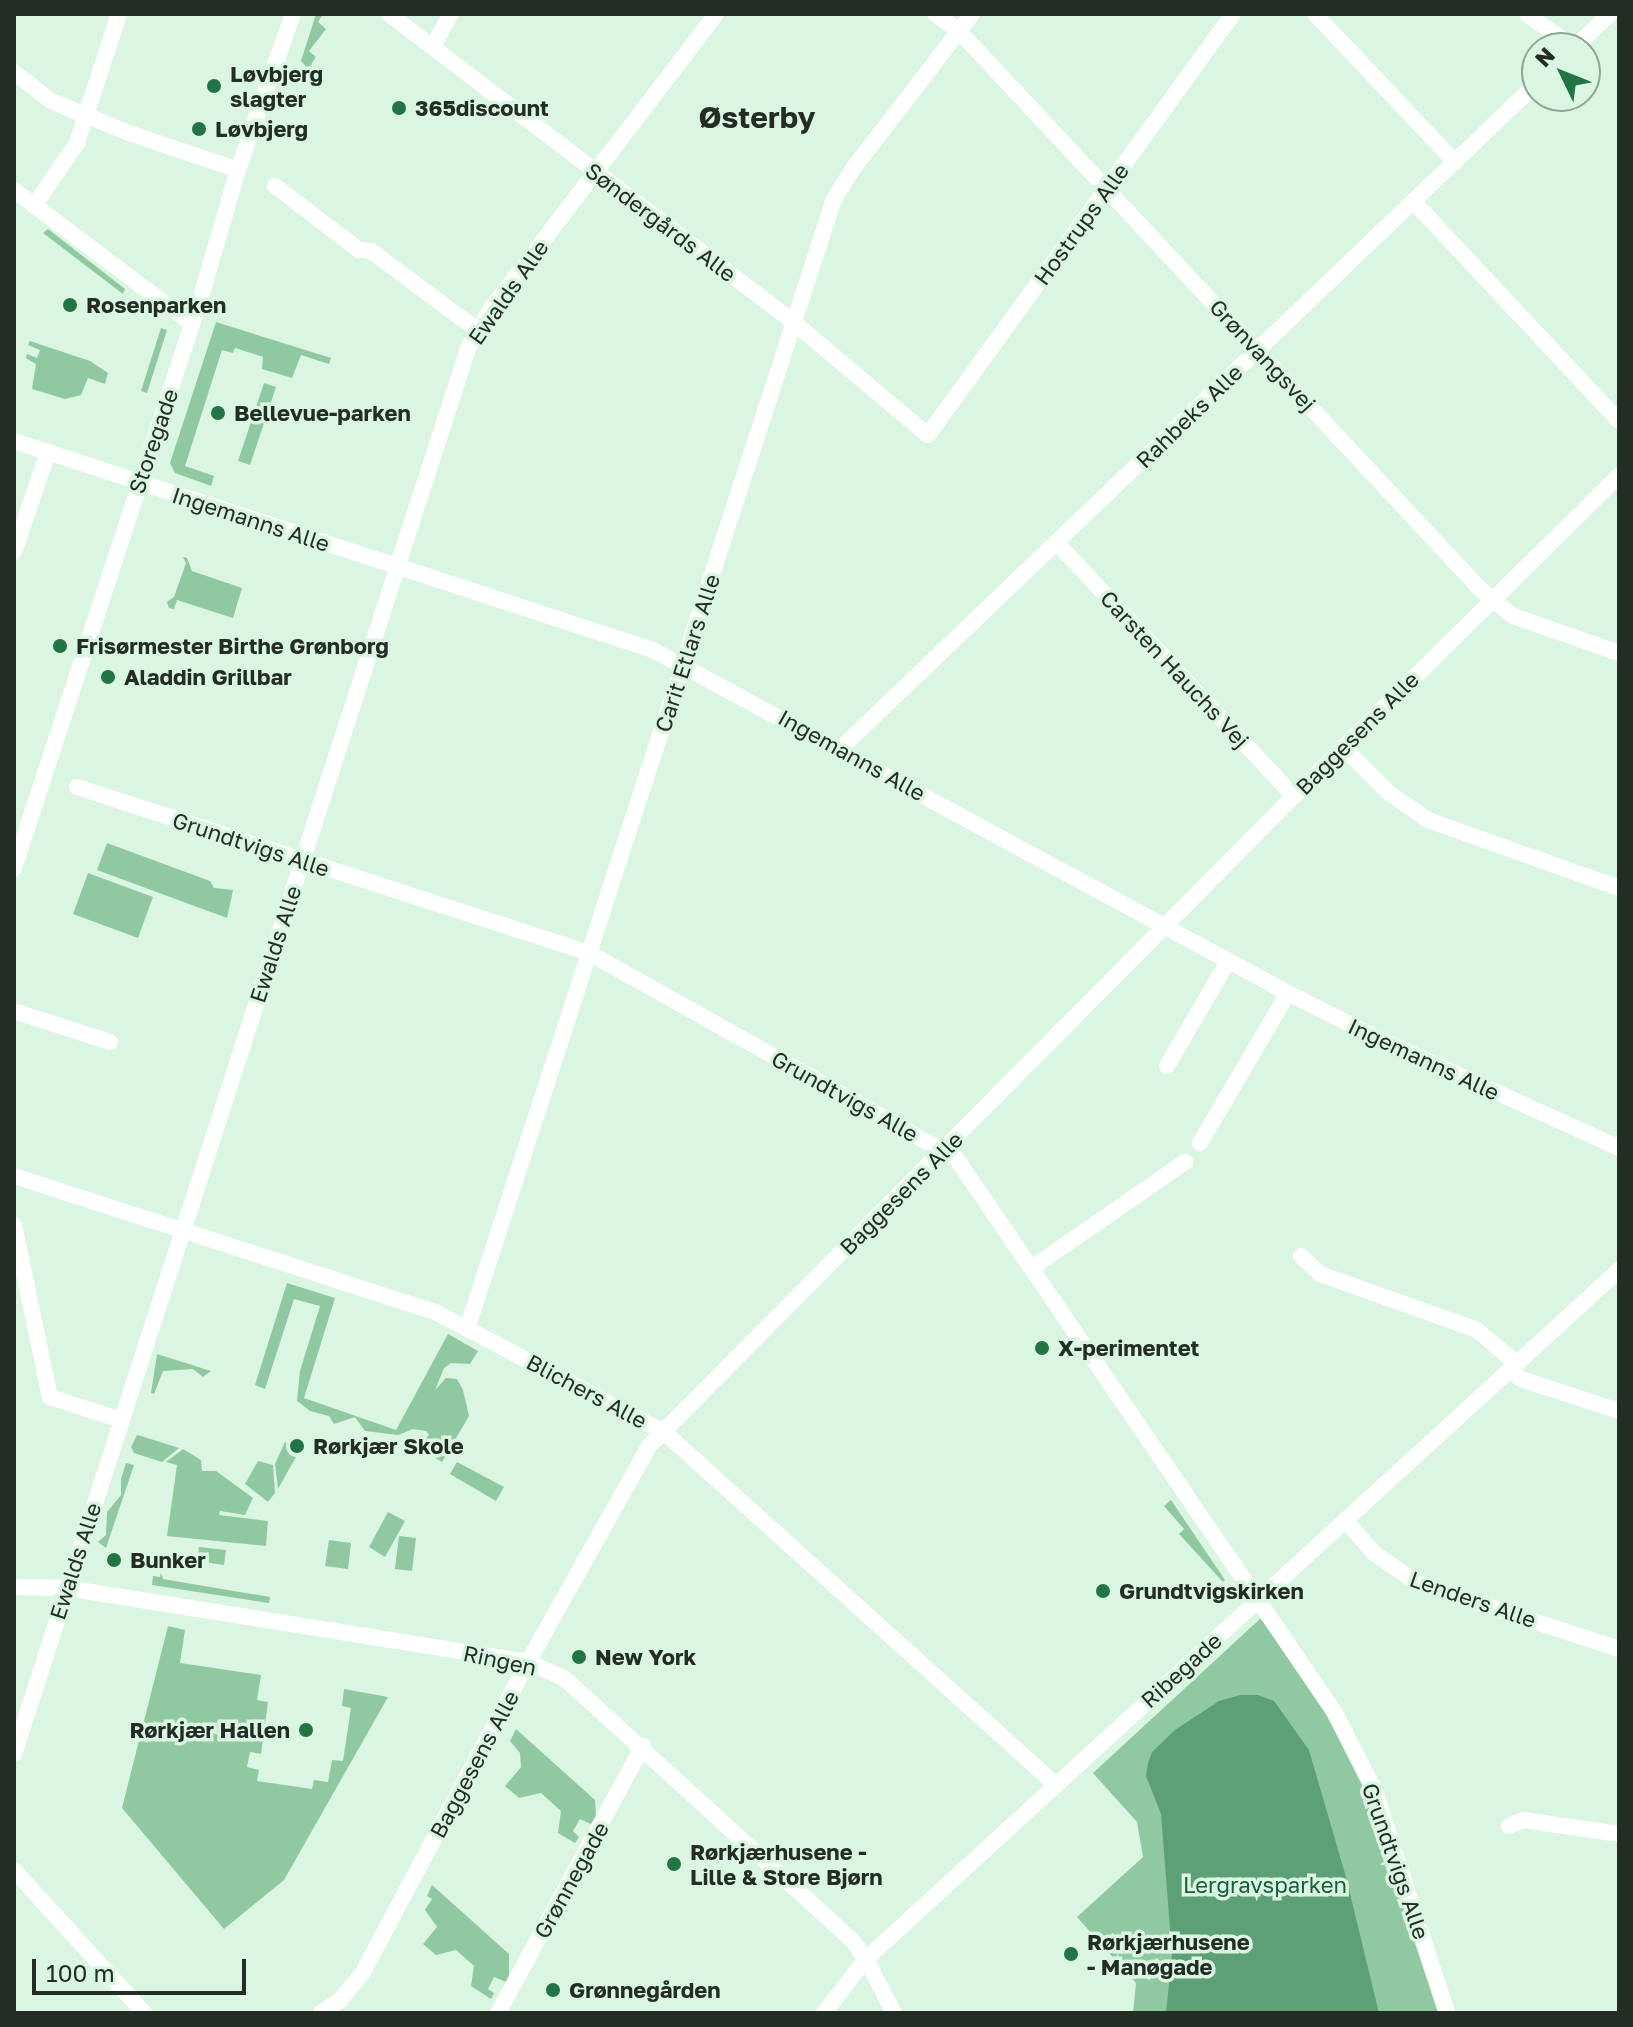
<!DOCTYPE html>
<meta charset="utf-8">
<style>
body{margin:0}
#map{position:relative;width:1633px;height:2027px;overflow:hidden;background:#daf5e1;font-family:"Golos Text",sans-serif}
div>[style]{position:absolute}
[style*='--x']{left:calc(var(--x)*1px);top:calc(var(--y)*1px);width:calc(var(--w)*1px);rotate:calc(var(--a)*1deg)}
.green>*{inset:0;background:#90c9a1}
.water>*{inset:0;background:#5ea075}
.minor>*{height:16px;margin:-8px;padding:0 8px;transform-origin:8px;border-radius:8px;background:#fff}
.dots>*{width:22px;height:22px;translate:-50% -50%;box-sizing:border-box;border:4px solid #daf5e1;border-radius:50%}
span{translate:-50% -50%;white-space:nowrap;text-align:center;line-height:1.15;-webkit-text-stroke:7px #daf5e1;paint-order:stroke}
.poi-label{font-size:22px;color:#232d26;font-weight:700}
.left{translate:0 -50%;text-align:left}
.right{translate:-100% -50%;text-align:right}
.street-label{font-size:22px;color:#232d26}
.park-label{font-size:22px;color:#136036}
.district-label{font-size:30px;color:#232d26;font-weight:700}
.frame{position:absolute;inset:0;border:16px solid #232d26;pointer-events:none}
.north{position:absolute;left:1521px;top:32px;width:80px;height:80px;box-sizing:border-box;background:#daf5e1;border:2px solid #91a596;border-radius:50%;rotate:313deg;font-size:22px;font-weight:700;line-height:32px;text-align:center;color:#232d26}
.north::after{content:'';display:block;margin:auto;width:28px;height:36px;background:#227445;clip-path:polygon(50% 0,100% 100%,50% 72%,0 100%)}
.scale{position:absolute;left:32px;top:1959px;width:214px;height:36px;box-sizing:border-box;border:4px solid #232d26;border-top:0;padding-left:10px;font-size:24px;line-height:28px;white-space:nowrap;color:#232d26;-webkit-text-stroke:6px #daf5e1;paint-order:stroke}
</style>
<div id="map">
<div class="green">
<div style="clip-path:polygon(316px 14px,323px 14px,318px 22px,326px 29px,309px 51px,316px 57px,308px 69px,301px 61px)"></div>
<div style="clip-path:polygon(48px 229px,125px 289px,123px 294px,43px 233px)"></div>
<div style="clip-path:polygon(216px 322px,331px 358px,329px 364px,301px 355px,292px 378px,262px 369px,263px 357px,235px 348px,233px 353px,222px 350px,185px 466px,214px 476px,211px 486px,175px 473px,170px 463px)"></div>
<div style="clip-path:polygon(161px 328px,167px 330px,147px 393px,141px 391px)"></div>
<div style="clip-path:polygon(30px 341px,90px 361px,108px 373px,105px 384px,88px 378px,81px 395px,65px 399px,32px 389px,36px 364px,26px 358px,27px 354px,37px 358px,40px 350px,28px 345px)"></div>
<div style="clip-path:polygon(264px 383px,276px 387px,250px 465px,238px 461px)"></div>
<div style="clip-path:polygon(183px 557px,187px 558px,192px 571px,242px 588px,233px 618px,177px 600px,174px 609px,169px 608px,167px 602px,174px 597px,186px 563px)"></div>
<div style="clip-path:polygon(107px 843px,210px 881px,214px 888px,233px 890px,227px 918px,97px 870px)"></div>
<div style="clip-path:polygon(88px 873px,153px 897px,138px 938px,73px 914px)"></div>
<div style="clip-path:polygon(287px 1283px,335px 1298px,304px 1398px,396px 1430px,448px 1334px,478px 1351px,470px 1364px,451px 1363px,444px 1368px,435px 1390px,446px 1378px,457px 1379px,463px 1390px,469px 1416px,442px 1462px,418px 1448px,429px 1435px,426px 1431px,413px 1429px,398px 1435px,365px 1431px,355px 1417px,334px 1424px,329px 1416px,310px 1411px,297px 1401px,300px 1371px,320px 1306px,294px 1299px,265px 1389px,255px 1385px)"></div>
<div style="clip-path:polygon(157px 1354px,211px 1371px,203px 1377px,193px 1369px,163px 1371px,154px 1394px,151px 1393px)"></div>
<div style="clip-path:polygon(137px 1435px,141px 1436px,179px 1448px,162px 1462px,134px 1453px,131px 1447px)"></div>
<div style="clip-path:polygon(285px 1442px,301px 1448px,278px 1489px,275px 1464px)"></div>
<div style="clip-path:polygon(183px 1449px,201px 1460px,202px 1471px,216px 1471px,253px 1498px,245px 1515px,220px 1511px,219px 1515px,268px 1521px,266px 1546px,167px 1536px,177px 1465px,166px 1462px)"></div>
<div style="clip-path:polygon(258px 1461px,273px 1465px,275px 1493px,268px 1502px,245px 1484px)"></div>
<div style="clip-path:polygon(457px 1462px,504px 1487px,496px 1501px,450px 1474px)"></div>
<div style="clip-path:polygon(126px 1463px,134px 1465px,106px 1548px,98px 1542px,106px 1535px,107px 1512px,121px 1495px,121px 1479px)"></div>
<div style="clip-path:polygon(1171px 1500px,1225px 1580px,1223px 1582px,1179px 1534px,1184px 1529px,1164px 1506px)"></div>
<div style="clip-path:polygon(388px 1512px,405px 1521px,385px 1557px,369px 1547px)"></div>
<div style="clip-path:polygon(399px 1536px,416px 1538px,412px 1571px,395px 1569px)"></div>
<div style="clip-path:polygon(329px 1540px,351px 1543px,348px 1569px,325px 1566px)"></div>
<div style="clip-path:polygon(199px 1547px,226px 1550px,224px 1565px,197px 1561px)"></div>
<div style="clip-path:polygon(161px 1573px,163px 1579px,270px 1597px,269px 1603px,152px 1585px,153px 1576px,160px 1577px)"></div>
<div style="clip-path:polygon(1261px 1618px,1326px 1714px,1364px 1789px,1438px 2013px,1133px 2013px,1136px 1983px,1077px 1917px,1143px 1857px,1137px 1822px,1093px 1773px)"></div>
<div style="clip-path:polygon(168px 1626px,185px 1630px,180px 1663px,261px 1675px,257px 1700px,268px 1702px,261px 1754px,250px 1752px,247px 1767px,259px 1770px,257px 1781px,312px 1789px,314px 1780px,328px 1782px,332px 1760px,343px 1761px,351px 1708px,342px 1706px,344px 1689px,388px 1697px,284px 1880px,224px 1929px,122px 1808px)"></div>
<div style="clip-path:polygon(516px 1729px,595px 1800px,596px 1816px,591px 1824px,580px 1819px,573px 1831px,579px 1837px,575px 1843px,558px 1833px,561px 1811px,541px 1793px,519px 1798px,505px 1786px,521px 1767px,520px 1753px,510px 1741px)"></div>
<div style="clip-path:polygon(432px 1885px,509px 1954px,509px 1975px,506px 1982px,494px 1977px,488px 1989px,494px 1993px,491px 1999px,471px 1986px,474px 1966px,456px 1950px,436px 1955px,423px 1944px,437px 1927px,425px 1910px,432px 1899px,427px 1896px)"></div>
</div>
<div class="water">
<div style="clip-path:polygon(1240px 1695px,1258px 1695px,1274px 1701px,1309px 1750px,1346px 1877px,1379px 2013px,1166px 2013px,1172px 1954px,1161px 1814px,1146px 1776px,1148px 1763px,1152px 1752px,1175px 1730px,1219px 1701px)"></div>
</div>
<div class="minor">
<div style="--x:389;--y:14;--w:507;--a:37.3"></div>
<div style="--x:792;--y:321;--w:177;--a:40"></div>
<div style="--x:928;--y:435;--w:520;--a:-54.08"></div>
<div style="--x:935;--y:14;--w:29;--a:35"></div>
<div style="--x:959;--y:31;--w:763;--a:46.96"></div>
<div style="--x:1480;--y:589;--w:43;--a:39.3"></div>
<div style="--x:1513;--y:616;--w:112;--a:19.2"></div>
<div style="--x:1315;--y:14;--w:204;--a:46.6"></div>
<div style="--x:1527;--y:14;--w:58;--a:35.9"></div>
<div style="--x:433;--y:46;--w:37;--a:-61"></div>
<div style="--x:1574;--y:48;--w:50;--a:-43.4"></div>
<div style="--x:14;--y:72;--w:47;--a:38.1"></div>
<div style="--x:51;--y:101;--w:84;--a:22.3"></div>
<div style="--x:129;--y:133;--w:115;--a:18.7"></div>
<div style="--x:275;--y:186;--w:106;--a:37.3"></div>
<div style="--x:359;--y:250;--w:12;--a:5"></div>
<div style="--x:371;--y:251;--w:131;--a:36.6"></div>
<div style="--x:14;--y:190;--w:223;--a:37"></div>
<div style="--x:1413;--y:201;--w:301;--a:46.9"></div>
<div style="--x:34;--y:206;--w:76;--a:-55.7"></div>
<div style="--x:77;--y:143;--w:136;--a:-72"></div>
<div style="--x:14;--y:441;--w:672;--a:18.11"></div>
<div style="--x:653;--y:650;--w:722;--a:28.38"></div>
<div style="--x:1288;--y:993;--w:100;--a:26.8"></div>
<div style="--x:1377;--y:1038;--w:266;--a:24.4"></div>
<div style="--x:1056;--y:542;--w:348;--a:46.9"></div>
<div style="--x:14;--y:552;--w:106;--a:-71.2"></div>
<div style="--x:840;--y:749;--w:964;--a:-43.7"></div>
<div style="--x:1345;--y:749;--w:62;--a:45"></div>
<div style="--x:1389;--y:793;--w:47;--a:34.7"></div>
<div style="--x:1428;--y:820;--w:203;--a:19.6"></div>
<div style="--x:77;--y:787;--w:538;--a:17.96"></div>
<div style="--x:589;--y:953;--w:420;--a:29.2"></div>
<div style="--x:956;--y:1158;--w:672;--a:55.67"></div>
<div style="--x:1335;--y:1713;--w:85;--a:62.8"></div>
<div style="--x:1374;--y:1789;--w:236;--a:71.9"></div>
<div style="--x:14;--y:868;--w:601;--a:-71.87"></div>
<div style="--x:201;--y:297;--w:132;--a:-73.8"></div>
<div style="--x:238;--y:170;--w:165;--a:-70.6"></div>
<div style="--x:14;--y:1011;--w:101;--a:17.9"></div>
<div style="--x:1167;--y:1066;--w:121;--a:-59.8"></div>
<div style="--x:1200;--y:1143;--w:174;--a:-59.6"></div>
<div style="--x:14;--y:1176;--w:445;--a:17.9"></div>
<div style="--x:437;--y:1313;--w:256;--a:27.7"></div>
<div style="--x:664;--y:1432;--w:528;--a:42"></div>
<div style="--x:14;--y:1225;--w:176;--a:78.2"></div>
<div style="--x:50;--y:1397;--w:75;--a:17.9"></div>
<div style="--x:1301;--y:1256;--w:26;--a:43"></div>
<div style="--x:1320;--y:1274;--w:167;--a:19.6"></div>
<div style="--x:1477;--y:1330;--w:51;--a:40.2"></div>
<div style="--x:1033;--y:1267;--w:185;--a:-34.6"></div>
<div style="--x:468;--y:1326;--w:1185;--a:-72.01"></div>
<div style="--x:834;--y:199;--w:34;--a:-58"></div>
<div style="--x:852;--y:170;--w:197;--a:-52.4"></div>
<div style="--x:1510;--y:1369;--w:15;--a:42"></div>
<div style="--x:1521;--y:1379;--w:103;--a:18.1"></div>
<div style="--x:1345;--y:1520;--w:44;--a:48.7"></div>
<div style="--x:1374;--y:1553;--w:52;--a:34.9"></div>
<div style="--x:1417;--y:1583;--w:213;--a:18.1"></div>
<div style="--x:14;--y:1587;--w:52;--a:1.1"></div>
<div style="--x:66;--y:1588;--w:468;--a:9.1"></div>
<div style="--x:528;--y:1662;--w:39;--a:24"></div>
<div style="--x:564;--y:1678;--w:389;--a:42.3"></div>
<div style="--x:852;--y:1940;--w:24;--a:54"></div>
<div style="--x:866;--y:1959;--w:61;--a:62.6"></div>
<div style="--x:14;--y:1754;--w:1477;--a:-72.1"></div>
<div style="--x:468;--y:348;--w:44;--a:-59.9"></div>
<div style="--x:490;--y:310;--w:372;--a:-52.6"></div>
<div style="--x:1509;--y:1826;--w:15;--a:-23"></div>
<div style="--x:1523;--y:1820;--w:97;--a:8.3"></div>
<div style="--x:14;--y:1870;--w:193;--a:47.7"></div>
<div style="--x:321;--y:2013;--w:23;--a:-34"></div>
<div style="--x:340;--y:2000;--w:34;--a:-50"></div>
<div style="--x:362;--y:1974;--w:353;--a:-62"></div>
<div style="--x:528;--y:1662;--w:248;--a:-60.7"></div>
<div style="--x:649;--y:1446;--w:916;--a:-45.22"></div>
<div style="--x:1294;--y:796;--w:456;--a:-44.6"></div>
<div style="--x:498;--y:2013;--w:304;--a:-61.5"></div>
<div style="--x:824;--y:2013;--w:68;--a:-52.1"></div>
<div style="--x:866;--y:1959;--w:1021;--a:-42.46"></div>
</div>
<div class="dots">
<div style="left:214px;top:86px;background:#227445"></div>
<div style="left:399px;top:108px;background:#227445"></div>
<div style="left:199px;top:129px;background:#227445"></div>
<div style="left:70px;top:305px;background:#227445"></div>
<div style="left:218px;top:413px;background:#227445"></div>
<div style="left:60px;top:646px;background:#227445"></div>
<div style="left:108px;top:677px;background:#227445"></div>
<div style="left:1042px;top:1348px;background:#227445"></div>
<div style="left:297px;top:1446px;background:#227445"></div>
<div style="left:114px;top:1560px;background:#227445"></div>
<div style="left:1103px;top:1591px;background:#227445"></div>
<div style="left:579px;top:1657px;background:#227445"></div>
<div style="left:306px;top:1730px;background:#227445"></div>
<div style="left:674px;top:1864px;background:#227445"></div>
<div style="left:1071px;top:1954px;background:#227445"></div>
<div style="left:553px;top:1990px;background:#227445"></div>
</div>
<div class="poi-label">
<span class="left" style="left:230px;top:86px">Løvbjerg<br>slagter</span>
<span class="left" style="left:415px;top:108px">365discount</span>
<span class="left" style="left:215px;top:129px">Løvbjerg</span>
<span class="left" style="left:86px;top:305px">Rosenparken</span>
<span class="left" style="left:234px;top:413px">Bellevue-parken</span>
<span class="left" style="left:76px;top:646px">Frisørmester Birthe Grønborg</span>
<span class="left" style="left:124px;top:677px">Aladdin Grillbar</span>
<span class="left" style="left:1058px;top:1348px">X-perimentet</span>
<span class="left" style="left:313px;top:1446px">Rørkjær Skole</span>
<span class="left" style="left:130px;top:1560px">Bunker</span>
<span class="left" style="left:1119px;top:1591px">Grundtvigskirken</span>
<span class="left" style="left:595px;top:1657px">New York</span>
<span class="right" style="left:290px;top:1730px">Rørkjær Hallen</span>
<span class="left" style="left:690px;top:1864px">Rørkjærhusene -<br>Lille &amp; Store Bjørn</span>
<span class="left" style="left:1087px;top:1954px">Rørkjærhusene<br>- Manøgade</span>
<span class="left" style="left:569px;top:1990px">Grønnegården</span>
</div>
<div class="street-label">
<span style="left:661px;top:222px;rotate:37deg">Søndergårds Alle</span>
<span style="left:1081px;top:224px;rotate:-54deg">Hostrups Alle</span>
<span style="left:508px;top:292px;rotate:-55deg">Ewalds Alle</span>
<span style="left:1263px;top:355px;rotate:47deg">Grønvangsvej</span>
<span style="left:1189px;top:416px;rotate:-44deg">Rahbeks Alle</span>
<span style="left:153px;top:441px;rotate:-71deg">Storegade</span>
<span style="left:251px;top:519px;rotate:18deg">Ingemanns Alle</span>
<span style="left:687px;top:653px;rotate:-72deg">Carit Etlars Alle</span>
<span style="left:1175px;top:669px;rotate:47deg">Carsten Hauchs Vej</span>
<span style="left:1357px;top:733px;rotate:-45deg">Baggesens Alle</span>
<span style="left:852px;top:755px;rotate:29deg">Ingemanns Alle</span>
<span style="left:251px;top:844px;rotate:18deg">Grundtvigs Alle</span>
<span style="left:275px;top:944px;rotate:-72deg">Ewalds Alle</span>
<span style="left:1424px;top:1059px;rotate:25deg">Ingemanns Alle</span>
<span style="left:845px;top:1096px;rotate:29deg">Grundtvigs Alle</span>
<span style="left:901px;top:1193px;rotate:-45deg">Baggesens Alle</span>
<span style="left:587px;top:1391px;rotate:28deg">Blichers Alle</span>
<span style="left:75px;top:1561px;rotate:-72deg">Ewalds Alle</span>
<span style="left:1473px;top:1599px;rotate:19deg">Lenders Alle</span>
<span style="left:500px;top:1660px;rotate:12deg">Ringen</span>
<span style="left:1181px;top:1670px;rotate:-42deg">Ribegade</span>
<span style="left:474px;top:1764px;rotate:-62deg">Baggesens Alle</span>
<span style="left:1396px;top:1861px;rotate:71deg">Grundtvigs Alle</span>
<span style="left:571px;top:1880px;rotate:-61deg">Grønnegade</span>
</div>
<div class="park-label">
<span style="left:1265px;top:1885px">Lergravsparken</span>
</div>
<div class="district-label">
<span style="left:757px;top:117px">Østerby</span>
</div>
<div class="frame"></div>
<div class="north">N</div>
<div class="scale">100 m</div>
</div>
